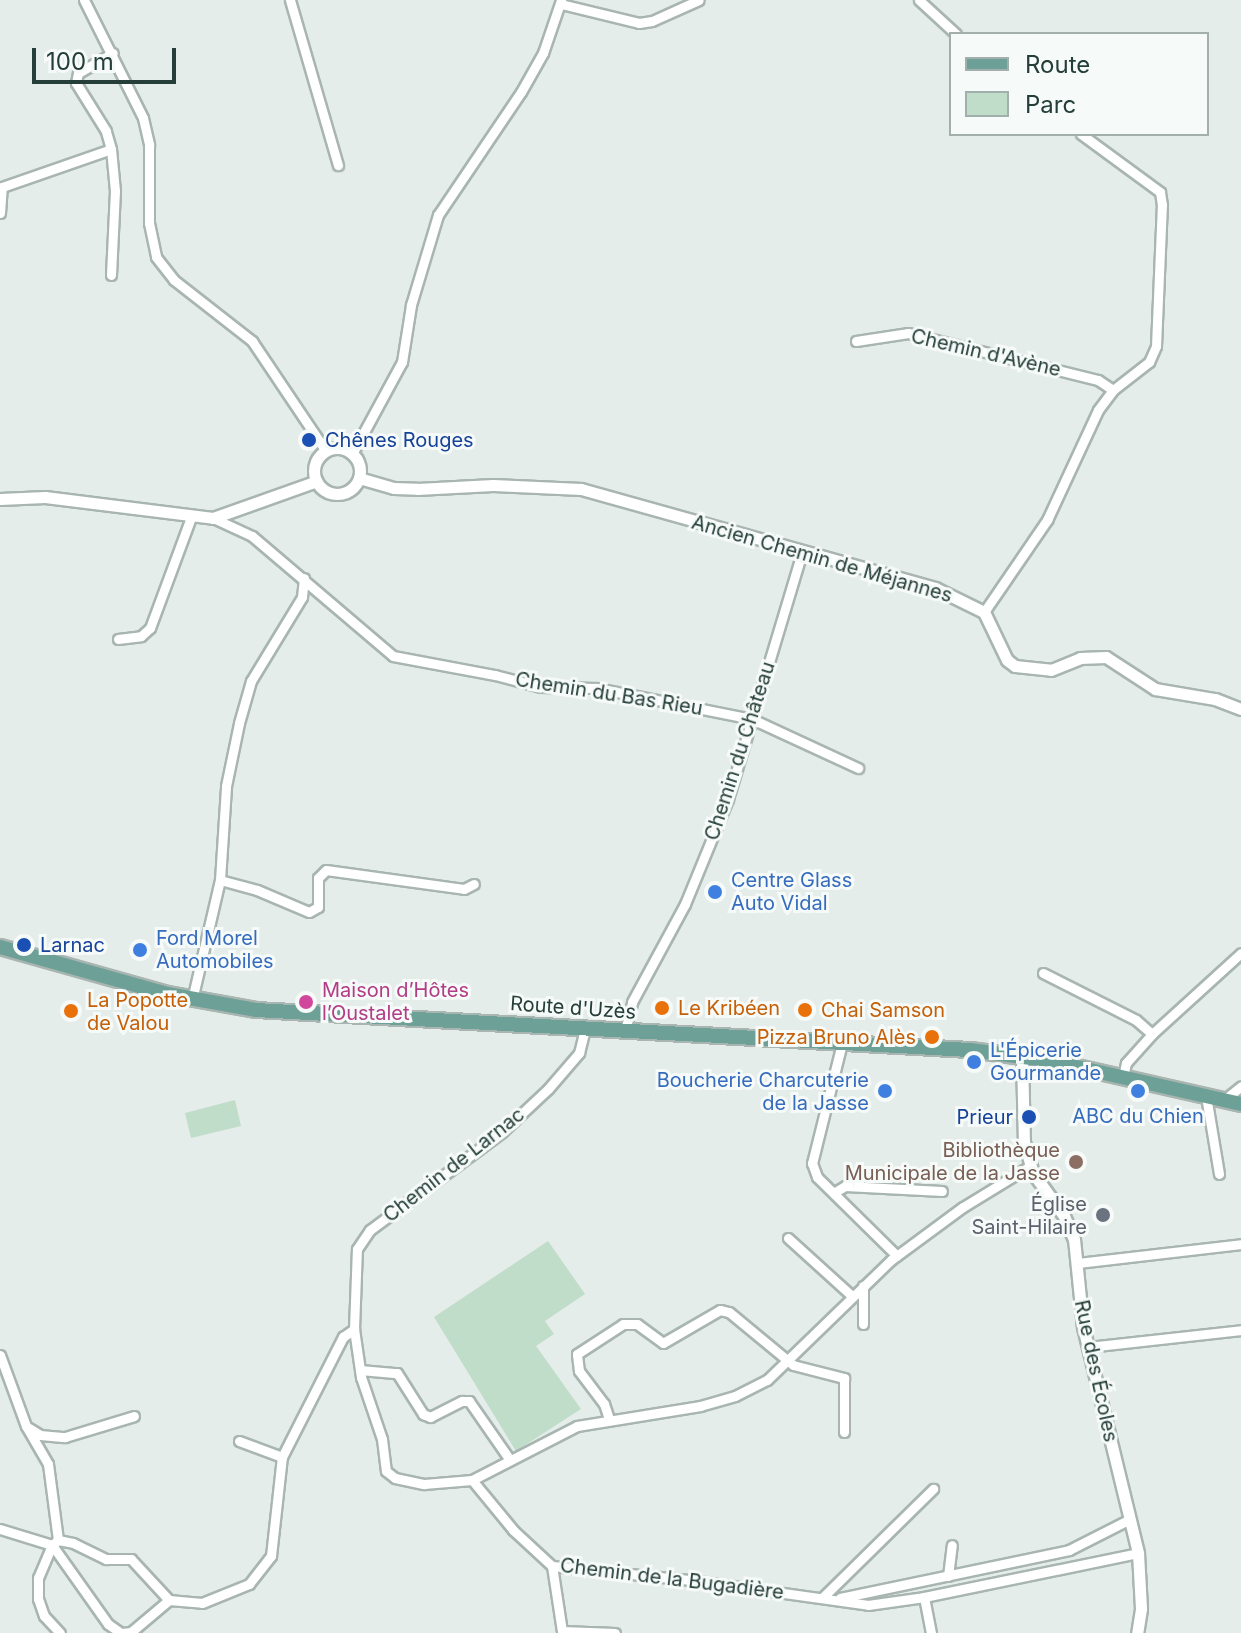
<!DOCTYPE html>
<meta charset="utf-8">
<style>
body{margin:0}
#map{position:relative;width:1241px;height:1633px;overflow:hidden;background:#e5edea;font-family:Inter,sans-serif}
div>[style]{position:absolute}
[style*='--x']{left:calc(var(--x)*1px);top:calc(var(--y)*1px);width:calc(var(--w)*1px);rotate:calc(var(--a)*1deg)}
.green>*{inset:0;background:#c0ddc9}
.roads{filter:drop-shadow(2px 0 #a8b5b1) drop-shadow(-2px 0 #a8b5b1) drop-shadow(0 2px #a8b5b1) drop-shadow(0 -2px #a8b5b1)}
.minor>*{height:9px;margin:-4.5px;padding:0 4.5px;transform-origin:4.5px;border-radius:4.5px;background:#fff}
.tertiary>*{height:11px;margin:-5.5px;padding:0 5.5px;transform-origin:5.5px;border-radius:5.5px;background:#fff}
.tertiary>.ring{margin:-5.5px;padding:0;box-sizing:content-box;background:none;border:11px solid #fff;border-radius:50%}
.primary>*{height:14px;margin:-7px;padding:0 7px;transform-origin:7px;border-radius:7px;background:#6da096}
.dots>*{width:22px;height:22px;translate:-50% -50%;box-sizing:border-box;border:4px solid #f6faf8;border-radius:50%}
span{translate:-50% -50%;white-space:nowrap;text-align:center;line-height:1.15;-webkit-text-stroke:6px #f6faf8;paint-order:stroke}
.street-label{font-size:20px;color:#253e39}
.transit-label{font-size:20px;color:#164399}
.left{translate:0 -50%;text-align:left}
.right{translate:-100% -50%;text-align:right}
.shop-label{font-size:20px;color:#366cbe}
.hotel-label{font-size:20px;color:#b23c85}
.food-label{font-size:20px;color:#c56008}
.education-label{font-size:20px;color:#785e54}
.worship-label{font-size:20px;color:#5b616d}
.legend{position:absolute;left:949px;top:32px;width:260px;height:104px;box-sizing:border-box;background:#f6faf8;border:2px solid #a2afac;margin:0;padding:10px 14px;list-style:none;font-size:24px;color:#253e39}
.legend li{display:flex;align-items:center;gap:16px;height:40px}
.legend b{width:40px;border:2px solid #a2afac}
.scale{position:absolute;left:32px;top:48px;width:144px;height:36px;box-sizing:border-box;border:4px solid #253e39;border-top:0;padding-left:10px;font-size:24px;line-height:28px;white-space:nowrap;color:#253e39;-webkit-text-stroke:6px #f6faf8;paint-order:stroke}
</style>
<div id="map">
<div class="green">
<div style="clip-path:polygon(235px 1100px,241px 1126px,191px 1138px,185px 1113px)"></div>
<div style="clip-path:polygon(548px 1241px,585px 1294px,545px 1321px,554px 1334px,536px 1346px,581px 1409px,516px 1451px,434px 1317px)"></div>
</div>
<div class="roads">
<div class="minor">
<div style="--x:84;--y:0;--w:132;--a:63.4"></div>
<div style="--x:143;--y:118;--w:28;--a:77"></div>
<div style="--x:149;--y:145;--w:78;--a:90"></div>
<div style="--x:149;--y:223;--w:35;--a:78"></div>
<div style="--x:156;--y:257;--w:29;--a:52"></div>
<div style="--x:174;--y:280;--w:99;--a:38"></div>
<div style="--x:252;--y:341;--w:133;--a:56.1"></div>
<div style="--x:290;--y:0;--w:172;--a:73.8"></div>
<div style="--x:919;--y:0;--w:50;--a:42.6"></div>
<div style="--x:561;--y:4;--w:80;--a:13.7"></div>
<div style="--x:639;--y:23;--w:13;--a:-9"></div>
<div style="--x:652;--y:21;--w:51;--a:-24.1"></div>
<div style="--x:0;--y:213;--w:26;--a:-86"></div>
<div style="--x:2;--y:187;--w:115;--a:-19.2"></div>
<div style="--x:111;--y:275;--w:84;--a:-87.3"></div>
<div style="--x:115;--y:191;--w:42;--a:-95.4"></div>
<div style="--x:111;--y:149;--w:19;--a:-106"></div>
<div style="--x:106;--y:131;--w:57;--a:-122"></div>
<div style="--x:76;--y:83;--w:10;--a:-79"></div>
<div style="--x:78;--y:73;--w:40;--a:-29.7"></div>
<div style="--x:856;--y:341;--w:53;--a:-8.7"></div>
<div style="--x:908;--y:333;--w:196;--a:13.9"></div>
<div style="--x:1098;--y:380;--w:18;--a:34"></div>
<div style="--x:352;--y:454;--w:105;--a:-61.5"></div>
<div style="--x:402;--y:362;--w:58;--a:-81"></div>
<div style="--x:411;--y:305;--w:94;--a:-73.3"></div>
<div style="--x:438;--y:215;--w:148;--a:-56"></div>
<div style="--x:521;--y:92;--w:45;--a:-60.6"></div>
<div style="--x:543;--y:53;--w:56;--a:-71.2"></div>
<div style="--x:213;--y:518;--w:43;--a:24.8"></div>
<div style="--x:252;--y:536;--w:185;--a:40.4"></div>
<div style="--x:393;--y:656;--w:104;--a:10.6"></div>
<div style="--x:495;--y:675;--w:48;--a:14.6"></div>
<div style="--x:541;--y:687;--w:56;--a:1"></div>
<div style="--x:597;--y:688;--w:158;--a:11.3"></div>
<div style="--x:752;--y:719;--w:117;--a:24.8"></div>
<div style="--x:984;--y:612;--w:112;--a:-55.6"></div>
<div style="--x:1047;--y:520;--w:121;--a:-65.1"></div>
<div style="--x:1098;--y:410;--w:25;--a:-53"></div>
<div style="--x:1113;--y:390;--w:46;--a:-37.9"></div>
<div style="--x:1149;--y:362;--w:17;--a:-66"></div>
<div style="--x:1156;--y:346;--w:141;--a:-87.6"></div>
<div style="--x:1162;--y:205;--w:13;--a:-99"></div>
<div style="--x:1160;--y:192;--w:98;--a:-143.7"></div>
<div style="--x:118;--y:639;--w:23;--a:-7"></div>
<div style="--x:141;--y:636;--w:12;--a:-42"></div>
<div style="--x:150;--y:628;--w:118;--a:-69.7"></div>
<div style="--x:220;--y:880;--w:38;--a:15"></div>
<div style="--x:257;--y:890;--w:56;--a:22.9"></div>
<div style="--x:309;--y:912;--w:10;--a:-29"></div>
<div style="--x:318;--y:907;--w:29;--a:-90"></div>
<div style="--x:318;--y:878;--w:11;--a:-45"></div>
<div style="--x:326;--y:870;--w:139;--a:7.8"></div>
<div style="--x:464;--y:889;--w:11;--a:-27"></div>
<div style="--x:1043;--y:973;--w:104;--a:26.8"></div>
<div style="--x:1136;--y:1020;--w:21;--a:41"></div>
<div style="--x:192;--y:1000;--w:123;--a:-76.9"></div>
<div style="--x:220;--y:880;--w:94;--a:-86.3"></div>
<div style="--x:226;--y:786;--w:64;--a:-78.3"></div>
<div style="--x:239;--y:723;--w:44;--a:-74.1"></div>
<div style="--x:251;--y:681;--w:98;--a:-58.7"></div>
<div style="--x:302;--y:597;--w:19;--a:-84"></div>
<div style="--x:625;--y:1031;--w:30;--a:-76"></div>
<div style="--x:632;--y:1002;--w:111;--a:-61.6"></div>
<div style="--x:685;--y:904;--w:113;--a:-67.7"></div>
<div style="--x:728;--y:799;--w:258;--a:-73.3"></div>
<div style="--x:842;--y:1043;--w:124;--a:104"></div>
<div style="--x:812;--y:1163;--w:15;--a:70"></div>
<div style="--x:817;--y:1177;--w:112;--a:44.6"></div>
<div style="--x:1123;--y:1077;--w:14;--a:-78"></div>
<div style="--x:1126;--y:1063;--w:39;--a:-48"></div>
<div style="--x:1152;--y:1034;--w:120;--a:-42.3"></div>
<div style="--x:1206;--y:1096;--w:79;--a:80.5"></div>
<div style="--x:1224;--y:1100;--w:22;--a:-39"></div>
<div style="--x:835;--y:1192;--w:12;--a:-31"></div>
<div style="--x:845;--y:1186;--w:97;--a:3"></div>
<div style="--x:788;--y:1238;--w:86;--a:42.2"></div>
<div style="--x:1078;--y:1263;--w:164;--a:-6.6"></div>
<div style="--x:863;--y:1286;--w:38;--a:90"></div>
<div style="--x:354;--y:1329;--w:49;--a:81.7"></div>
<div style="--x:361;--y:1377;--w:65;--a:71.3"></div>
<div style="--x:382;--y:1439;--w:32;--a:83"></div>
<div style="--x:386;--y:1471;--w:11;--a:38"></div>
<div style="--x:395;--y:1478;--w:30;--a:12"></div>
<div style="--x:424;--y:1484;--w:48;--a:-4.8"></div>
<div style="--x:472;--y:1480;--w:118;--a:-27.2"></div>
<div style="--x:577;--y:1426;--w:125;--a:-9.2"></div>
<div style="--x:700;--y:1406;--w:36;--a:-16"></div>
<div style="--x:735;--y:1396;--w:36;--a:-27"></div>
<div style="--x:767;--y:1380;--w:173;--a:-44.1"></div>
<div style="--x:891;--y:1260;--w:89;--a:-36.4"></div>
<div style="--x:963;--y:1207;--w:79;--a:-31.5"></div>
<div style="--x:1088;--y:1347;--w:154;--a:-6.3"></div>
<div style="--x:0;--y:1355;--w:76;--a:69.9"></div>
<div style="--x:26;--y:1426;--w:44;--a:59.9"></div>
<div style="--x:48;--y:1464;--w:77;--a:82.5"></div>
<div style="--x:360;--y:1370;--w:37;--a:5"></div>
<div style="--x:397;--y:1373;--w:49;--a:57.6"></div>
<div style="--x:423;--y:1414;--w:8;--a:23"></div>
<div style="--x:430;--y:1417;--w:36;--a:-27"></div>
<div style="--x:462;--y:1401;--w:7;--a:0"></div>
<div style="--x:469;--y:1401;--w:72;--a:55.2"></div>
<div style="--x:609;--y:1419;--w:16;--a:-108"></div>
<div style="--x:604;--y:1404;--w:41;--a:-127.1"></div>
<div style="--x:579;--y:1371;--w:17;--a:-97"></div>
<div style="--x:577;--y:1354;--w:55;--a:-33.1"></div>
<div style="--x:623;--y:1324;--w:14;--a:0"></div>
<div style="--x:637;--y:1324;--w:32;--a:36"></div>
<div style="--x:663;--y:1343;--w:66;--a:-30.1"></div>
<div style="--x:720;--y:1310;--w:9;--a:13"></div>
<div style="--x:729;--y:1312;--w:83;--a:39.6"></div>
<div style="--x:793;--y:1365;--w:53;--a:14.3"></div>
<div style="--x:844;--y:1378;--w:54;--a:90"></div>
<div style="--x:29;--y:1428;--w:13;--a:32"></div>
<div style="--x:40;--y:1435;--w:25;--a:5"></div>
<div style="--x:65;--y:1437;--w:72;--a:-16.9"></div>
<div style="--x:239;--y:1441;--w:46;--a:20.4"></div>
<div style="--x:472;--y:1480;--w:65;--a:50.6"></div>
<div style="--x:513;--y:1530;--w:53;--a:42.7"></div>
<div style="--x:552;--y:1566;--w:140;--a:5.8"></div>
<div style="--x:691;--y:1580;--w:179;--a:8"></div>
<div style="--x:868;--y:1605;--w:57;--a:-8.1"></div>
<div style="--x:924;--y:1597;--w:218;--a:-11.6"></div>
<div style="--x:0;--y:1529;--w:54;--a:17.1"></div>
<div style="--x:52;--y:1545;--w:8;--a:-40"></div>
<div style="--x:58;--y:1540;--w:15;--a:11"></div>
<div style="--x:73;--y:1543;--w:37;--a:26"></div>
<div style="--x:106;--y:1559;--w:25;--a:0"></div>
<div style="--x:131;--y:1559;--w:56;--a:47.2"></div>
<div style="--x:552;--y:1566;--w:66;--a:81.3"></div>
<div style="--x:562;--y:1631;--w:53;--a:2.2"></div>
<div style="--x:948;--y:1576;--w:31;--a:-83"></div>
<div style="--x:924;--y:1597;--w:37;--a:79"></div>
<div style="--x:822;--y:1598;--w:156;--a:-44.5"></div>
<div style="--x:840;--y:1598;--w:234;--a:-11.8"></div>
<div style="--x:1069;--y:1550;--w:68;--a:-26.9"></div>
<div style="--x:169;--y:1600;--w:33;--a:5"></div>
<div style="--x:202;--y:1603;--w:51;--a:-22"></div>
<div style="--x:249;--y:1584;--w:36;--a:-52"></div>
<div style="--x:271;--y:1556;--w:100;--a:-83.7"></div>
<div style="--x:282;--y:1457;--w:135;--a:-63.1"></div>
<div style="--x:343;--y:1337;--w:14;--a:-36"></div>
<div style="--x:354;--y:1329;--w:80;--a:-87.9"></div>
<div style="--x:357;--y:1249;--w:23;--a:-56"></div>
<div style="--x:370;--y:1230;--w:164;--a:-36.6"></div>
<div style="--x:502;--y:1132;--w:63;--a:-43.1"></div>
<div style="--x:548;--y:1089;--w:48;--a:-49.3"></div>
<div style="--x:579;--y:1053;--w:25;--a:-76"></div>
<div style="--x:60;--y:1633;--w:23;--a:-133"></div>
<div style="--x:44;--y:1616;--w:18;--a:-109"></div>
<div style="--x:38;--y:1599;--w:21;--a:-90"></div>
<div style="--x:38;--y:1578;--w:36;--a:-67"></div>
<div style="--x:52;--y:1545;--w:97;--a:54.7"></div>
<div style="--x:108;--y:1624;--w:16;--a:35"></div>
<div style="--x:122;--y:1633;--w:9;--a:-6"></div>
<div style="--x:131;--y:1632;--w:50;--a:-40.1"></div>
</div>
<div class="tertiary">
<div class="ring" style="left:314px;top:448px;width:35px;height:35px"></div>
<div style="--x:359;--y:478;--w:36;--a:16"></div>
<div style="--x:394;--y:488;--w:23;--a:2"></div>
<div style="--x:417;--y:489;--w:76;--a:-3"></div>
<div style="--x:493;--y:485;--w:88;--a:2.6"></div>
<div style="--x:581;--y:489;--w:368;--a:15.6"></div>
<div style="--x:935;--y:588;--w:55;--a:26.1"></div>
<div style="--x:984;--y:612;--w:53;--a:64.4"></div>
<div style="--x:1007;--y:660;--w:10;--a:37"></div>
<div style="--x:1015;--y:666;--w:36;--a:6"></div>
<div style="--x:1051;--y:670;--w:31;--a:-22"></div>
<div style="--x:1080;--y:658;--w:26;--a:-2"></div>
<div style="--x:1106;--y:657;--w:59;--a:33.1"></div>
<div style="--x:1155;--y:689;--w:61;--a:9.5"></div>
<div style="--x:1215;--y:699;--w:28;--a:21"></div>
<div style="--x:0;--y:499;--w:45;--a:-2.5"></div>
<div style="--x:45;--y:497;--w:169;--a:7.1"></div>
<div style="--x:213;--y:518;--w:110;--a:-19.6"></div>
<div style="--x:1022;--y:1056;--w:86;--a:88.7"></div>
<div style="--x:1024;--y:1142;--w:32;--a:74"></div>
<div style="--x:1033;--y:1173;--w:53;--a:54.2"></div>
<div style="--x:1064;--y:1216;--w:25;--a:67"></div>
<div style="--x:1074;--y:1239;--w:88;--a:84.2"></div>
<div style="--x:1083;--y:1327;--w:233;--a:76.3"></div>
<div style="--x:1138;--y:1553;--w:56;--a:86.9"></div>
<div style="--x:1141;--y:1609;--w:24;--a:99"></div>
</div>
<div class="primary">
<div style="--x:0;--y:947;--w:173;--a:15.7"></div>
<div style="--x:167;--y:994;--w:90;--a:10.2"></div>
<div style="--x:256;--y:1010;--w:715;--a:3.21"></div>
<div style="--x:970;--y:1050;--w:77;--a:7.5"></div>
<div style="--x:1046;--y:1060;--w:200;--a:12.7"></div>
</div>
</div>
<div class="dots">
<div style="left:309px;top:440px;background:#1a4fb4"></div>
<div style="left:715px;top:892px;background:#3f7fe0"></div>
<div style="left:24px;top:945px;background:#1a4fb4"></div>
<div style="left:140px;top:950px;background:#3f7fe0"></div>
<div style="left:306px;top:1002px;background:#d1479c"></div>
<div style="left:662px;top:1008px;background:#e8710a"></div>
<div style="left:805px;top:1010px;background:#e8710a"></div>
<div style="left:71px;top:1011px;background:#e8710a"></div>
<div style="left:932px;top:1037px;background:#e8710a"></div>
<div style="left:974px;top:1062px;background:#3f7fe0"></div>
<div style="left:885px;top:1091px;background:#3f7fe0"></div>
<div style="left:1138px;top:1091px;background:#3f7fe0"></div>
<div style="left:1029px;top:1117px;background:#1a4fb4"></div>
<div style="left:1076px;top:1162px;background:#8d6e63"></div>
<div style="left:1103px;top:1215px;background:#6b7280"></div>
</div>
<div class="street-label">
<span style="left:986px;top:353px;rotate:13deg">Chemin d'Avène</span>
<span style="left:822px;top:559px;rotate:16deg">Ancien Chemin de Méjannes</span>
<span style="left:609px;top:694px;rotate:9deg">Chemin du Bas Rieu</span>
<span style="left:740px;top:751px;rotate:-72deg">Chemin du Château</span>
<span style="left:573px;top:1008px;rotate:4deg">Route d'Uzès</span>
<span style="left:454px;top:1165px;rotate:-38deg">Chemin de Larnac</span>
<span style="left:1096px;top:1371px;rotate:78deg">Rue des Écoles</span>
<span style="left:672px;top:1579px;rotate:7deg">Chemin de la Bugadière</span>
</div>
<div class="transit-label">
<span class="left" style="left:325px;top:440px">Chênes Rouges</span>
<span class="left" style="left:40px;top:945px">Larnac</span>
<span class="right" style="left:1013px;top:1117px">Prieur</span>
</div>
<div class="shop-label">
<span class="left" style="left:731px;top:892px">Centre Glass<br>Auto Vidal</span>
<span class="left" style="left:156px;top:950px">Ford Morel<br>Automobiles</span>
<span class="left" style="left:990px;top:1062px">L'Épicerie<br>Gourmande</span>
<span class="right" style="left:869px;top:1092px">Boucherie Charcuterie<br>de la Jasse</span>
<span style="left:1138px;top:1116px">ABC du Chien</span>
</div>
<div class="hotel-label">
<span class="left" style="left:322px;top:1002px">Maison d’Hôtes<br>l’Oustalet</span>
</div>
<div class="food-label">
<span class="left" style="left:87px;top:1012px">La Popotte<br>de Valou</span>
<span class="left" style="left:678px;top:1008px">Le Kribéen</span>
<span class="left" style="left:821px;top:1010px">Chai Samson</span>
<span class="right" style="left:916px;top:1037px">Pizza Bruno Alès</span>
</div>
<div class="education-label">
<span class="right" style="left:1060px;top:1162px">Bibliothèque<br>Municipale de la Jasse</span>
</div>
<div class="worship-label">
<span class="right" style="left:1087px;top:1216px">Église<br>Saint-Hilaire</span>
</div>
<ul class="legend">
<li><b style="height:10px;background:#6da096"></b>Route</li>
<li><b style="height:22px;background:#c0ddc9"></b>Parc</li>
</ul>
<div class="scale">100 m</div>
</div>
